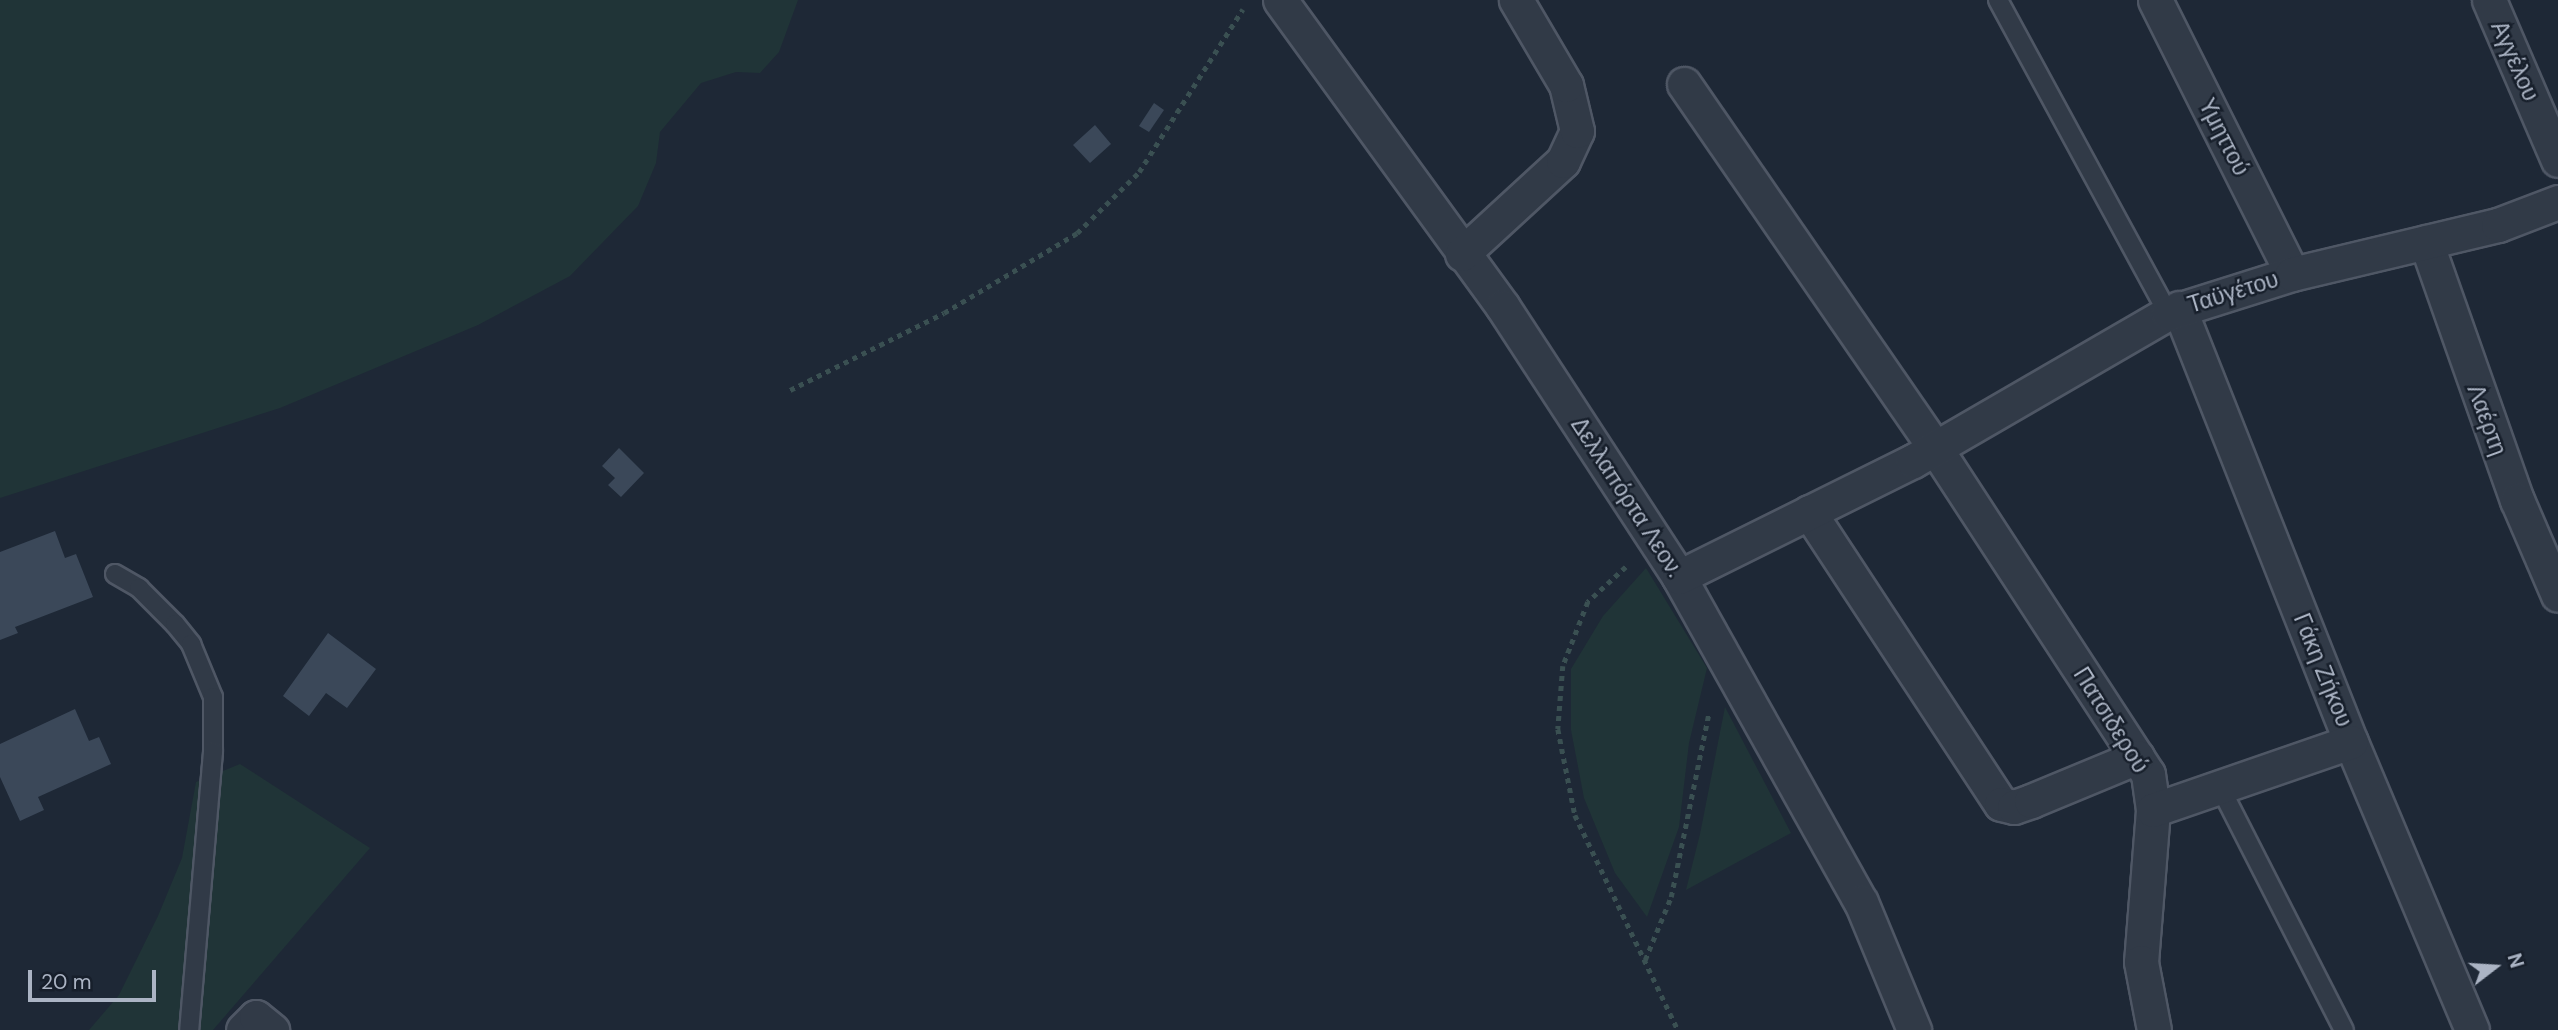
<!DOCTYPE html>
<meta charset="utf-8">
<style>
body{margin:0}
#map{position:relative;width:2558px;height:1030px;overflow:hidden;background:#1e2836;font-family:"DM Sans",sans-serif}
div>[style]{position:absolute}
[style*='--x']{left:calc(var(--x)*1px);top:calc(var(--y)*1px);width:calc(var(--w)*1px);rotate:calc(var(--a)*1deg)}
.green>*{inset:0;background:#203437}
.building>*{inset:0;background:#3b4859}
.path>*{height:4.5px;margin-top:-2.25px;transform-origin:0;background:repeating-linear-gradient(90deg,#3a5052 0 5px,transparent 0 10px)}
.roads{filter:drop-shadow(2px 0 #4f5765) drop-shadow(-2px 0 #4f5765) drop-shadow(0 2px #4f5765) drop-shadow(0 -2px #4f5765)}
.lane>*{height:18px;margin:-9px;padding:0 9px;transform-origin:9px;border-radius:9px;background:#313a47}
.street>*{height:33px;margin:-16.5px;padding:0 16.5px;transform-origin:16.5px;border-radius:16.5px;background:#313a47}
span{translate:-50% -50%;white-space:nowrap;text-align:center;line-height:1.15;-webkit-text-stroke:5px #171f2b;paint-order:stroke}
.street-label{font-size:23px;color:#abb4c4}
.north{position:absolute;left:2460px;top:932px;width:70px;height:70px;-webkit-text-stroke:5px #171f2b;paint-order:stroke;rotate:73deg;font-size:19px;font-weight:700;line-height:28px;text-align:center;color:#abb4c4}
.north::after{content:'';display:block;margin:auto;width:24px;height:32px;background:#abb4c4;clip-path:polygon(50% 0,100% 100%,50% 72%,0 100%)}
.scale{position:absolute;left:28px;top:970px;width:128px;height:32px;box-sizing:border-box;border:4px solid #abb4c4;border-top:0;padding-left:9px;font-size:21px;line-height:24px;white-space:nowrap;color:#abb4c4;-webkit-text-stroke:5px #171f2b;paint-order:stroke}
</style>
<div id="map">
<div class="green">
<div style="clip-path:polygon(0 0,798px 0,779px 52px,760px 73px,736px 72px,701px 83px,660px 132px,656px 163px,638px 206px,570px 276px,478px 325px,280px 408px,0 498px)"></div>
<div style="clip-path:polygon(1646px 568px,1707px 668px,1689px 743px,1679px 827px,1647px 917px,1615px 873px,1584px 798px,1571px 730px,1571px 669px,1603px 616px)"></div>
<div style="clip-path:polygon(1725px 707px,1791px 833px,1686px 890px,1700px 834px)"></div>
<div style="clip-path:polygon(240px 764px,370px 848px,213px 1030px,89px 1030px,119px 995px,158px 916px,182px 858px,196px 782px)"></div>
</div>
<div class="building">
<div style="clip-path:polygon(1154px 103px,1164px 110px,1149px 132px,1139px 126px)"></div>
<div style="clip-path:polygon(1095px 125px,1111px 144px,1090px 163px,1073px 145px)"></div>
<div style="clip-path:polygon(619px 448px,644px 473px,621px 497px,608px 485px,615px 478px,602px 466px)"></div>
<div style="clip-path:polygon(55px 531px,65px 558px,76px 554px,93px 597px,15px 627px,18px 633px,0 640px,0 552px)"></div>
<div style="clip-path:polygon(328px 633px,376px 669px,347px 708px,326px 693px,309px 716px,283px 696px)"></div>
<div style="clip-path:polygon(75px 709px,89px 741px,99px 737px,111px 764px,38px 797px,44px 810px,20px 821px,0 777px,0 744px)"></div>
</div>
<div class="path">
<div style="--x:790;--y:390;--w:172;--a:-26.6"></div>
<div style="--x:944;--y:313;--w:155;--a:-31"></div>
<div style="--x:1077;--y:233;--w:87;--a:-44.5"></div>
<div style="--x:1139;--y:172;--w:193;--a:-57.5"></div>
<div style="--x:1626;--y:567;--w:52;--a:137.4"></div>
<div style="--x:1588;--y:602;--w:69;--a:111.3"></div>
<div style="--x:1563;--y:666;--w:63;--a:94.5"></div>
<div style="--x:1558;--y:729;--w:88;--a:78.8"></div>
<div style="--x:1575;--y:815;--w:238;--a:64.4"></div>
<div style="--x:1645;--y:960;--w:68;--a:-67.6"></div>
<div style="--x:1671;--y:897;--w:189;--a:-78.4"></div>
</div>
<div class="roads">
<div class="lane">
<div style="--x:1998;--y:0;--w:356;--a:61.5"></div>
<div style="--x:115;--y:574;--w:28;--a:30"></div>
<div style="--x:139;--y:588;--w:51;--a:45"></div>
<div style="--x:175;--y:624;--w:26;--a:51"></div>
<div style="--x:191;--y:644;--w:57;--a:67.5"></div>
<div style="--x:213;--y:697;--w:55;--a:90"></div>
<div style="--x:213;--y:752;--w:279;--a:94.9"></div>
<div style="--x:2220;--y:787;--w:273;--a:63"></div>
</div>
<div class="street">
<div style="--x:1280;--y:0;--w:379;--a:54"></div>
<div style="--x:1503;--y:307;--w:322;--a:56.9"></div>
<div style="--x:1679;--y:577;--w:372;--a:60.8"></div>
<div style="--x:1861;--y:902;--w:139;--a:67.5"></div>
<div style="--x:2155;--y:0;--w:306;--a:63.4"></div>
<div style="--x:2489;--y:0;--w:174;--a:66.7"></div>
<div style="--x:1684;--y:84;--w:444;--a:55.4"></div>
<div style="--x:1936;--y:449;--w:388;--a:56.9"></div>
<div style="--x:2148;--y:774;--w:36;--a:82"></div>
<div style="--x:2153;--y:810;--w:152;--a:94.5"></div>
<div style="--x:2141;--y:962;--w:69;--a:79.2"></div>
<div style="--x:2426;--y:242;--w:274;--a:70.6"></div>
<div style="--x:2517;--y:500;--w:103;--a:66.7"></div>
<div style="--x:1462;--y:254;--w:137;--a:-42.6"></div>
<div style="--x:1563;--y:161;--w:33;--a:-65"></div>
<div style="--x:1577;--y:131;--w:47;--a:-103.4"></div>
<div style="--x:1566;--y:85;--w:99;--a:-120.5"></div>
<div style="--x:2179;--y:308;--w:467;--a:68.4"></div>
<div style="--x:2351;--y:742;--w:312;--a:67.2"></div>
<div style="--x:1809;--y:512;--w:349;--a:56.7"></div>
<div style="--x:2001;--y:804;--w:13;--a:13"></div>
<div style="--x:2014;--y:807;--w:18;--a:-19"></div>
<div style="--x:2031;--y:801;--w:115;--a:-22.5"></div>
<div style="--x:1679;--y:577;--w:261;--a:-26.4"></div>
<div style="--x:1913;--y:461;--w:295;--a:-30.1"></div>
<div style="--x:2168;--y:313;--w:130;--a:-17.5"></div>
<div style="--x:2292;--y:274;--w:212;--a:-13.4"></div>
<div style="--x:2498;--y:225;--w:64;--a:-21"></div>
<div style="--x:2153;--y:810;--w:209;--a:-19"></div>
<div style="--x:243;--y:1030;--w:18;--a:-45"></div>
<div style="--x:256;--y:1017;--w:21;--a:39"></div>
</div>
</div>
<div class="street-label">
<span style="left:2515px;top:61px;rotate:66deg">Αγγέλου</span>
<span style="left:2224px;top:137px;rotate:63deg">Υμηττού</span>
<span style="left:2233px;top:292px;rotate:-17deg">Ταϋγέτου</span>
<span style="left:2487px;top:420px;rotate:70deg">Λαέρτη</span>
<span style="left:1627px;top:497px;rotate:57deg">Δελλαπόρτα Λεον.</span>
<span style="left:2323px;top:670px;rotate:68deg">Γάκη Ζήκου</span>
<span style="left:2111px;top:720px;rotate:58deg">Πατσιδερού</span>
</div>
<div class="north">N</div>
<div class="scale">20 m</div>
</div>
